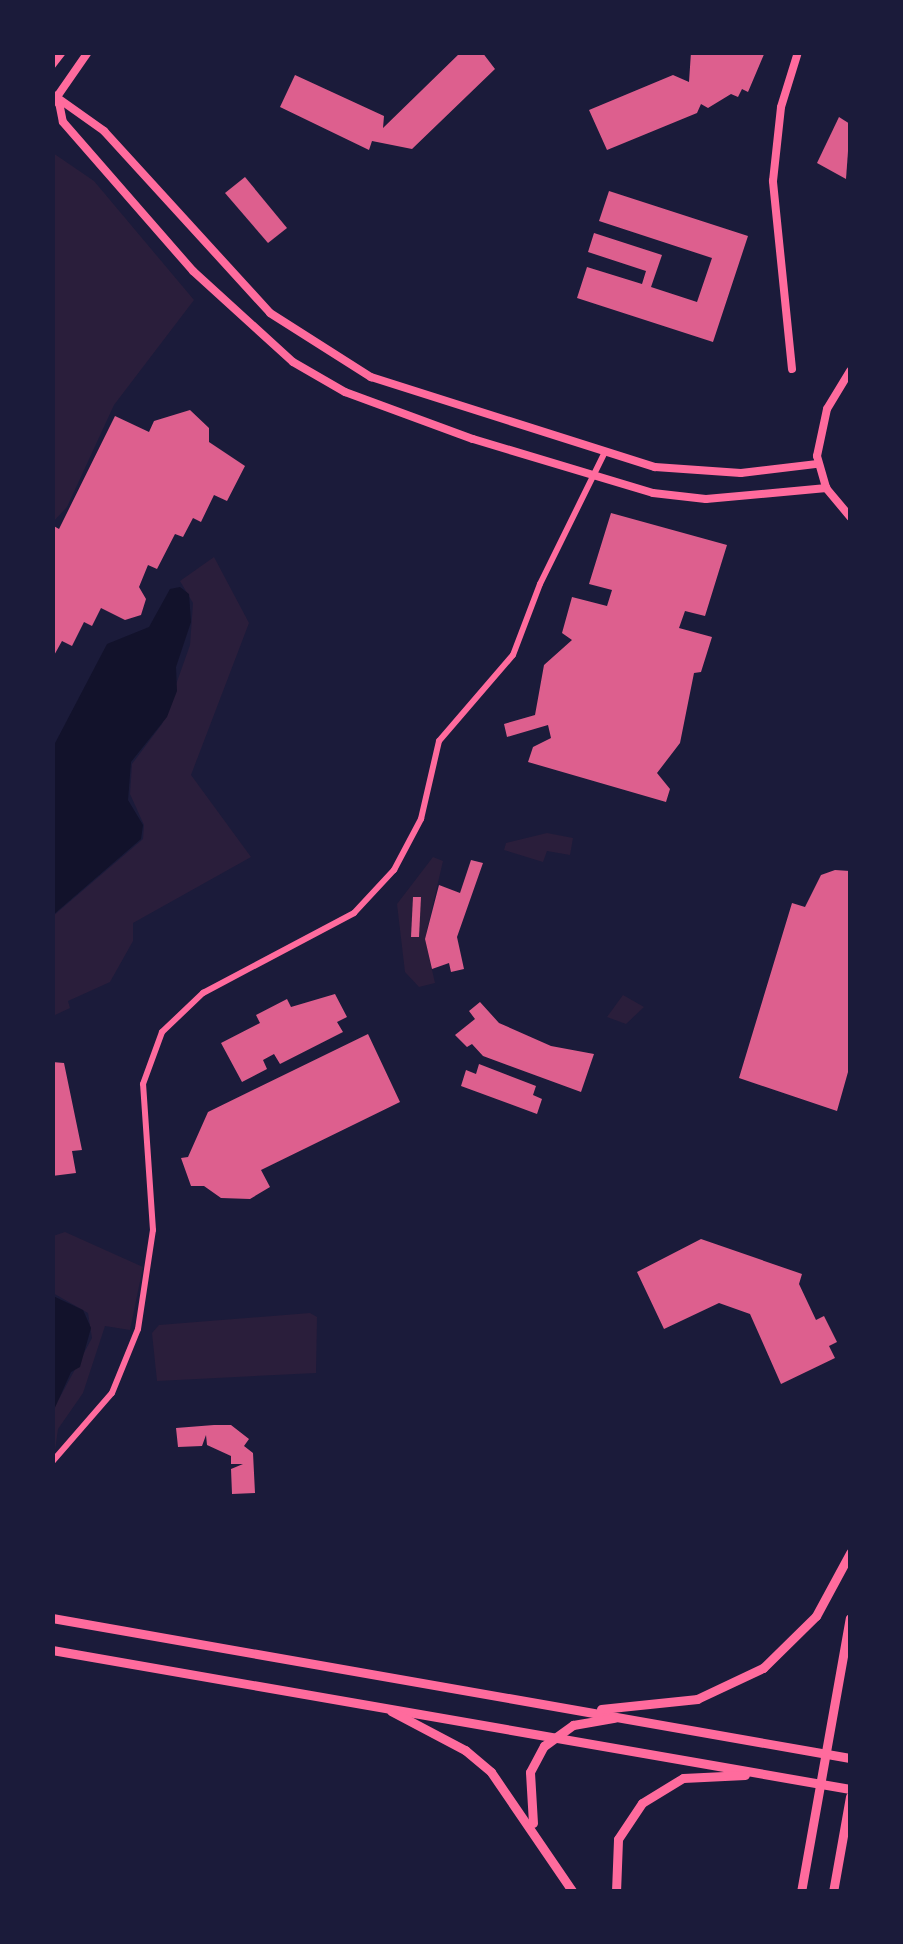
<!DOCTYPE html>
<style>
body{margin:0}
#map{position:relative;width:903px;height:1944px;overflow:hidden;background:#1b1b3a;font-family:"Source Sans 3",sans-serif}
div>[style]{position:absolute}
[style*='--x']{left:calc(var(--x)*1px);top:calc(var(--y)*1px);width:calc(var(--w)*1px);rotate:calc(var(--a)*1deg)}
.green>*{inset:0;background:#2a1e3b}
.water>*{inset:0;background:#12122b}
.building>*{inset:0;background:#dd5f8e}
.minor>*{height:6px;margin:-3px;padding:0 3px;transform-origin:3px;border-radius:3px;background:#ff6b9d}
.tertiary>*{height:8px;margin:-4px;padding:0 4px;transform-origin:4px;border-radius:4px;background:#ff6b9d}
.primary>*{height:9px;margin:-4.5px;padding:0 4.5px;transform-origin:4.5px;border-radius:4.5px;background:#ff6b9d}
span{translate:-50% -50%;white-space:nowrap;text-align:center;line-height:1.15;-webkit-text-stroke:10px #1b1b3a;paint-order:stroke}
.frame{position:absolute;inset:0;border:55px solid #1b1b3a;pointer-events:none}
</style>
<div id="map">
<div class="green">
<div style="clip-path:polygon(53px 153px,94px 181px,194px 300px,114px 405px,67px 507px,53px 522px)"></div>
<div style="clip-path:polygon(214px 557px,249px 623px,191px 775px,251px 857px,133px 923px,133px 941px,110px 982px,68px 1001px,70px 1008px,53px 1016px,53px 916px,143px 839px,144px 825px,130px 794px,132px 764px,162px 724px,190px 645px,193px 603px,180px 581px)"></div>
<div style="clip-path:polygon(547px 833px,573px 838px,570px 855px,547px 851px,543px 862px,504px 850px,506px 843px)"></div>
<div style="clip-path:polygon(433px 857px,443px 861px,425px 939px,435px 983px,419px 987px,405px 972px,397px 904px)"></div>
<div style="clip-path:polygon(623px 995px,644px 1007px,626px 1024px,607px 1017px)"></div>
<div style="clip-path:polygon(65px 1232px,143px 1267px,130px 1330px,105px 1326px,83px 1393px,58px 1429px,53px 1465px,53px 1410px,92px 1338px,88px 1313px,53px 1293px,53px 1236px)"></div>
<div style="clip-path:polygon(310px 1313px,317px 1317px,316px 1373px,157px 1381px,152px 1333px,159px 1325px)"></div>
</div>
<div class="water">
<div style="clip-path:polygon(180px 587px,189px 594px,191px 622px,176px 667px,177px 691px,167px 717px,131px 762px,128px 800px,143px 825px,141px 839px,53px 915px,53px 747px,107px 644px,149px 627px,170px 589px)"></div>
<div style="clip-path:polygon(53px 1296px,83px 1310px,91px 1328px,80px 1367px,71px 1372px,53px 1412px)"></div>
</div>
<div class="building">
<div style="clip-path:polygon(461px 52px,482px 52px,495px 69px,412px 149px,372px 141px,369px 150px,280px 107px,295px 75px,384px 116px,383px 128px)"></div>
<div style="clip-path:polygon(691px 52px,765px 52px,748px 92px,742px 89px,738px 97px,731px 94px,708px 108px,701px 104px,697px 113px,607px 150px,589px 110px,673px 75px,689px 82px)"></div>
<div style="clip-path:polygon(839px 117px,850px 124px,846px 179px,817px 163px)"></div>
<div style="clip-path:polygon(245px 177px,287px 228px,268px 243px,225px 193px)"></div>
<div style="clip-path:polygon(609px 191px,748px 236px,713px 342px,577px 298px,587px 267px,642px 284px,646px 271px,588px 252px,594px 233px,662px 255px,651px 287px,697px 302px,712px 258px,599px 221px)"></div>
<div style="clip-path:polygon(190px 410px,209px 428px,209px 442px,245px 466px,227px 501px,214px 495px,201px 522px,193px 518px,183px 537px,175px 534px,157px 569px,148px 565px,139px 587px,146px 599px,141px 615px,125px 620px,101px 608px,92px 626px,84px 622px,72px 646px,62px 641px,52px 659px,52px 525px,59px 529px,115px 416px,149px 432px,154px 421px)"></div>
<div style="clip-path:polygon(611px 513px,727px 545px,705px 616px,685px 611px,679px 628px,712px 637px,701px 672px,694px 673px,680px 743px,657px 773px,670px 789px,666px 802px,528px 762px,533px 747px,551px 738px,548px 725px,507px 737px,504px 724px,535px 715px,544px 665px,572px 640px,562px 633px,572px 597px,607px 606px,612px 590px,589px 584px)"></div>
<div style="clip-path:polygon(471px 860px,483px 863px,457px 937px,464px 969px,451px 972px,449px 963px,432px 969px,425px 939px,439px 885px,460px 893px)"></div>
<div style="clip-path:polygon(835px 870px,850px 871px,850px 1065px,837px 1111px,739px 1078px,792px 903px,805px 907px,821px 875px)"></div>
<div style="clip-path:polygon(413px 897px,421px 897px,419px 937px,411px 937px)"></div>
<div style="clip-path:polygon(335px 994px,347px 1017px,337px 1022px,343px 1032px,280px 1064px,274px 1054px,263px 1060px,267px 1069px,242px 1082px,221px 1043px,260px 1023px,256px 1015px,287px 999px,291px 1007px)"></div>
<div style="clip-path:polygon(480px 1002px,499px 1023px,551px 1046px,594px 1054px,581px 1092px,483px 1056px,472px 1044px,467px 1047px,455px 1035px,475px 1019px,469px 1011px)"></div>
<div style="clip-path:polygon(368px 1034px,400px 1102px,261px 1170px,270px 1187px,250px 1199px,221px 1198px,204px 1186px,191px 1186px,181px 1158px,188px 1157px,208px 1112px)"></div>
<div style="clip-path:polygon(52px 1062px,64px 1063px,82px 1150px,72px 1151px,76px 1173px,52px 1176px)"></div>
<div style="clip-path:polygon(479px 1064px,536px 1086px,533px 1095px,542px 1099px,537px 1114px,461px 1086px,466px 1070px,476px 1074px)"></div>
<div style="clip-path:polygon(701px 1239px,802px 1274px,799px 1284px,816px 1320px,824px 1316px,837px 1342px,829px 1346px,835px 1358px,781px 1384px,750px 1314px,719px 1303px,664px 1329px,637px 1272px)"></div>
<div style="clip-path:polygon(214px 1425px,231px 1425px,249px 1439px,244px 1446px,253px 1453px,255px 1493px,232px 1494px,231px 1469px,243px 1464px,231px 1464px,231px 1456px,207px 1445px,206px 1435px,202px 1446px,178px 1447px,176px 1428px)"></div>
</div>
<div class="minor">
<div style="--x:52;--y:1462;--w:91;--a:-49"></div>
<div style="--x:112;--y:1393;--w:69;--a:-67.9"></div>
<div style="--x:138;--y:1329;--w:100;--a:-81.4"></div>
<div style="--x:153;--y:1230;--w:146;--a:-93.9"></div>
<div style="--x:143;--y:1084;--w:55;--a:-69.9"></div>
<div style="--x:162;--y:1032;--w:57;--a:-43.6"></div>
<div style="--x:203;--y:993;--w:171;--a:-27.9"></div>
<div style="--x:354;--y:913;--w:59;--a:-47.1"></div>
<div style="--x:394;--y:870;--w:58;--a:-62.1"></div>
<div style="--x:421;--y:819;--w:80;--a:-77"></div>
<div style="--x:439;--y:741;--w:113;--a:-49.3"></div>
<div style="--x:513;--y:655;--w:76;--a:-69.2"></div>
<div style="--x:540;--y:584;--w:145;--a:-63.8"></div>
</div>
<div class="tertiary">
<div style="--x:52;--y:65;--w:16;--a:-52"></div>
<div style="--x:52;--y:94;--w:64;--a:35.4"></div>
<div style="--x:104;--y:131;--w:246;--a:47.6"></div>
<div style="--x:270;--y:313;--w:120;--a:32.4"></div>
<div style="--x:371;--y:377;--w:298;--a:17.6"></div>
<div style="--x:655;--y:467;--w:86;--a:4"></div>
<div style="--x:741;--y:473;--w:77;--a:-6.8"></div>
<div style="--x:58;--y:97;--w:25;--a:79"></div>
<div style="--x:63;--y:122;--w:198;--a:48.9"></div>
<div style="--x:193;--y:271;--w:135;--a:42.3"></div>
<div style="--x:293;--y:362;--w:60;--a:30"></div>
<div style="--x:345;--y:392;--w:136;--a:20.2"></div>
<div style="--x:473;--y:439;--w:188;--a:16.7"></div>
<div style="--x:653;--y:493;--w:53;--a:6.5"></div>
<div style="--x:706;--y:499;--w:121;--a:-5.2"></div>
<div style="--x:52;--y:104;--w:63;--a:-55.3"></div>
<div style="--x:792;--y:369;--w:189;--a:-95.8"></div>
<div style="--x:773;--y:181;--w:74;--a:-83.8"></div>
<div style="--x:781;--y:107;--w:58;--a:-72.8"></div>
<div style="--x:850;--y:371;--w:44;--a:121.2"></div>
<div style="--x:827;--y:409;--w:48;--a:102"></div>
<div style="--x:817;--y:456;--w:33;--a:74"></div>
<div style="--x:826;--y:488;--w:38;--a:50"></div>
</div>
<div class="primary">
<div style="--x:52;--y:1618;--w:810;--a:9.95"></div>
<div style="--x:52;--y:1650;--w:810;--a:9.88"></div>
<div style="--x:601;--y:1709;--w:97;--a:-5.9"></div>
<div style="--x:697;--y:1699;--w:73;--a:-25.2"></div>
<div style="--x:763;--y:1668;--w:74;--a:-44.5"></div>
<div style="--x:816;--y:1616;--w:72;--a:-61.6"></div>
<div style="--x:391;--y:1711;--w:84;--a:27.8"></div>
<div style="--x:465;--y:1750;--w:34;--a:40"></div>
<div style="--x:491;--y:1772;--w:145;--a:55.7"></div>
<div style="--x:533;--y:1823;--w:51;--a:-93.4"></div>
<div style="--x:530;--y:1772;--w:30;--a:-62"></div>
<div style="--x:544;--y:1746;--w:36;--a:-36"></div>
<div style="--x:573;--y:1725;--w:42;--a:-9.7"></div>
<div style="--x:616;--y:1892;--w:53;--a:-87.8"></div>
<div style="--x:618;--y:1839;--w:43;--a:-56.3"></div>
<div style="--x:642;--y:1803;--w:48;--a:-31.4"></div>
<div style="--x:683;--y:1778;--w:62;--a:-2.8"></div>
<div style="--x:801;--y:1892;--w:278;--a:-79.9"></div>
<div style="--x:833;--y:1892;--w:97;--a:-79.9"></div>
</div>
<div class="frame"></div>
</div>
